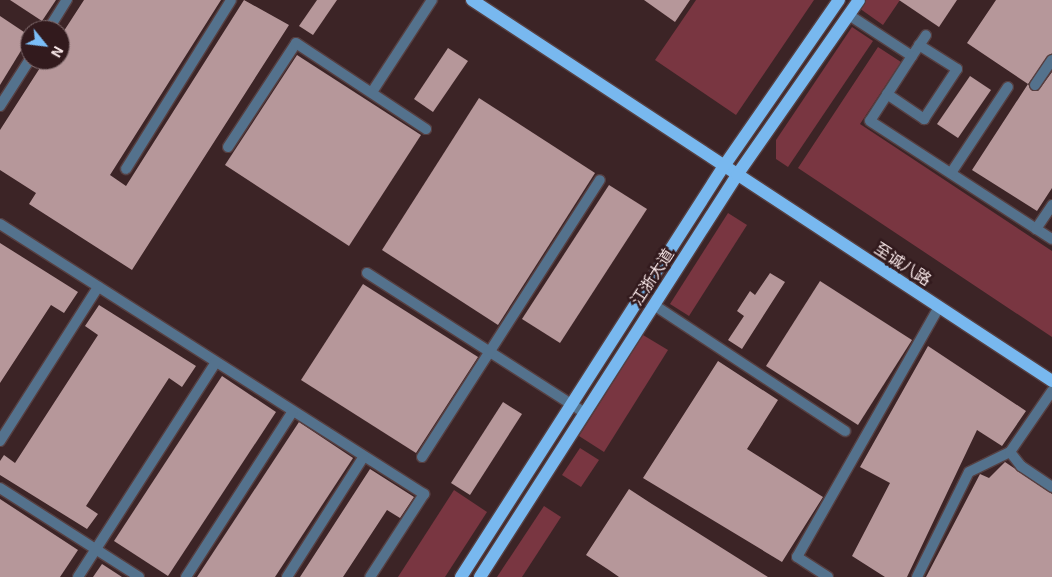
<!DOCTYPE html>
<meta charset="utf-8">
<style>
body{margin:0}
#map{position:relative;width:1052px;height:577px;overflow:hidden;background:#3c2426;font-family:"Exo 2","Noto Sans SC",sans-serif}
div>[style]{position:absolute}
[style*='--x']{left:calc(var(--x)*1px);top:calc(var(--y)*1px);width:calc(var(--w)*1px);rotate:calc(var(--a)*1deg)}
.green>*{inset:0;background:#793641}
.building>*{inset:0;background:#b6979a}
.roads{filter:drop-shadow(1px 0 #563f41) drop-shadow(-1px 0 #563f41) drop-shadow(0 1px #563f41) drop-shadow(0 -1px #563f41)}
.minor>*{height:10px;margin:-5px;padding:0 5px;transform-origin:5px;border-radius:5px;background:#54728d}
.major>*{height:12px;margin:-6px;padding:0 6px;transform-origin:6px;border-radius:6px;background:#78b8ef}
span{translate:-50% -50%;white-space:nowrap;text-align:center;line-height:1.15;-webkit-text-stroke:5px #321a1d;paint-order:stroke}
.street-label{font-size:16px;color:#f6e5e6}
.north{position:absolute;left:20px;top:20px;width:50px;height:50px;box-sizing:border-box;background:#321a1d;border:1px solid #806b6d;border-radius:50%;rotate:119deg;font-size:14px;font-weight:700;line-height:20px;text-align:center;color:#f6e5e6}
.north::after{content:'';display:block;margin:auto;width:18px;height:22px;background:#7bbef8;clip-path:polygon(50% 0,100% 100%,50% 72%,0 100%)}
</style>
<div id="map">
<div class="green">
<div style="clip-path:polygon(696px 0,814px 0,736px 115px,655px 60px)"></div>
<div style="clip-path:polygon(864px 0,900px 0,883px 25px,859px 8px)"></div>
<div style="clip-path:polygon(852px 27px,873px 41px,788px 167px,776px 159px,776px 140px)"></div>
<div style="clip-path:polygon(878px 47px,901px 62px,860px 124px,1052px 251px,1052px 337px,798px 168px)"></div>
<div style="clip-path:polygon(728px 213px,747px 225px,689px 316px,670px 304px)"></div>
<div style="clip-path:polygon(643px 335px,668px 350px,604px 452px,579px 436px)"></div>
<div style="clip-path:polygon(580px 448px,599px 460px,581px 487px,562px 475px)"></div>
<div style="clip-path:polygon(454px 490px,487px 512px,445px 577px,398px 577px)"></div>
<div style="clip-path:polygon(544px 506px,561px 517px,522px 577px,497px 577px)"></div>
</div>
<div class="building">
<div style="clip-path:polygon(10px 0,56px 0,42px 21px)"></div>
<div style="clip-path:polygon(84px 0,221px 0,110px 175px,126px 186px,244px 0,289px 25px,132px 270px,29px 204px,36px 193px,0 170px,0 130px,45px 60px,60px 60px,60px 37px)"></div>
<div style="clip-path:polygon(317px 0,337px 0,313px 35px,299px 26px)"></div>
<div style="clip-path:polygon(644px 0,690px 0,675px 22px)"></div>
<div style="clip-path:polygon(899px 0,957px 0,939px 27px)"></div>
<div style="clip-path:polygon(996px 0,1052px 0,1052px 53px,1028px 84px,1031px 90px,1038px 91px,1052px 72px,1052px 188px,1037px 211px,972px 170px,1028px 84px,967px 43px)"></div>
<div style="clip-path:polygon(0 16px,30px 36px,0 85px)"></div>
<div style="clip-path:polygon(448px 48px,468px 61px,433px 112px,414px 99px)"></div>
<div style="clip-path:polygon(297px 55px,421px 135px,349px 246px,225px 165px)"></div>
<div style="clip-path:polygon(970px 76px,991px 90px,958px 138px,937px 124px)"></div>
<div style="clip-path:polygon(479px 98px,595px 173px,498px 325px,382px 250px)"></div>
<div style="clip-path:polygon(609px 185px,647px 209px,560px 343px,522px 319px)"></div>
<div style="clip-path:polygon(0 243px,78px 292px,64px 313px,51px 305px,0 383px)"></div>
<div style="clip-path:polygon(770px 273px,785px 282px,742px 349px,728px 340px,744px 316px,737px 311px,750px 291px,755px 295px)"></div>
<div style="clip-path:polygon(820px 281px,912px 340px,858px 425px,766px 366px)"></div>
<div style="clip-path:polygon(363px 284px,478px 357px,416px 453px,301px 380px)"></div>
<div style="clip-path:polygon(99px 305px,196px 366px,182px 387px,169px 378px,86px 506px,98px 514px,87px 529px,0 475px,0 461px,4px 455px,15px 463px,98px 335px,85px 326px)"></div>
<div style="clip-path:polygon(928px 346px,1026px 411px,1002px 446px,977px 430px,907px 577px,885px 577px,852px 556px,890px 483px,860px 467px)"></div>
<div style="clip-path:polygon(718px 361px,778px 400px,747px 449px,823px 497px,782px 562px,643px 478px)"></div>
<div style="clip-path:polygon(222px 376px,276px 412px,168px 576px,114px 541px)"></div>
<div style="clip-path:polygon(503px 402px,522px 414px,470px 495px,451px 483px)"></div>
<div style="clip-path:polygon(299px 422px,353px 458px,275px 577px,197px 577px)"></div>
<div style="clip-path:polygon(1005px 462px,1052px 494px,1052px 577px,926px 577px,980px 474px,989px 478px)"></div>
<div style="clip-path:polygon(370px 469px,414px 497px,400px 518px,387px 510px,343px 577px,300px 577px)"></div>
<div style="clip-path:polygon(629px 489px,652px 504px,768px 577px,619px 577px,609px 570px,586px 555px)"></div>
<div style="clip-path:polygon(0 499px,78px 550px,60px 577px,0 577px)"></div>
<div style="clip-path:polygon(102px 564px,122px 577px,93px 577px)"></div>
</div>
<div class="roads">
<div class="minor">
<div style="--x:849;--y:15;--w:75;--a:33.1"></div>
<div style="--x:912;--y:56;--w:25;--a:-56"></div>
<div style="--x:48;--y:30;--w:36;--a:-58"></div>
<div style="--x:912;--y:56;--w:77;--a:122.9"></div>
<div style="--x:870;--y:121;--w:217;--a:33"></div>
<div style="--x:1035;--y:85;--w:30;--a:-56"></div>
<div style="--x:372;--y:92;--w:110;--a:-56.9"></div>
<div style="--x:887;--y:94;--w:45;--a:34"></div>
<div style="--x:924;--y:119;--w:60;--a:-56.6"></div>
<div style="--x:957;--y:69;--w:45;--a:-147.7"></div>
<div style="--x:0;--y:106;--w:56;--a:-57.4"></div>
<div style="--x:228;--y:147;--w:124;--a:-56.8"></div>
<div style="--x:296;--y:43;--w:156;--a:33.5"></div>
<div style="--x:126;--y:169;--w:199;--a:-58.1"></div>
<div style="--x:951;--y:173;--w:103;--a:-56.5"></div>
<div style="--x:0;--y:224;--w:503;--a:32.49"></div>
<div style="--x:424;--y:494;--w:99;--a:123"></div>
<div style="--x:1036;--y:229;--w:29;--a:-56"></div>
<div style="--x:367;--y:273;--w:259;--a:32.7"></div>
<div style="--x:654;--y:305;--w:229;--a:33.4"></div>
<div style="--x:0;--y:441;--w:183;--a:-57.5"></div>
<div style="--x:1010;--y:452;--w:18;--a:52"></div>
<div style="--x:1021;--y:466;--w:37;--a:34"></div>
<div style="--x:422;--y:457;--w:329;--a:-57.3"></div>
<div style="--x:0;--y:488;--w:165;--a:32.6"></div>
<div style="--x:78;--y:577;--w:255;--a:-57.3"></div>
<div style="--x:186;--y:577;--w:197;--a:-57.2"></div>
<div style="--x:287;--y:577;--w:143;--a:-57.5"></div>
<div style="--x:828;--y:577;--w:37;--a:-147"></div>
<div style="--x:797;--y:557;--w:288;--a:-60.4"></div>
<div style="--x:917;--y:577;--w:117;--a:-63.7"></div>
<div style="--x:969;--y:472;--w:46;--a:-26"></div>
<div style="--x:1010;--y:452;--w:74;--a:-55.5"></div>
</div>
<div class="major">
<div style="--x:472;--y:0;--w:694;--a:33.3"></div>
<div style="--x:461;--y:577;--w:488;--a:-57.4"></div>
<div style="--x:724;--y:166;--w:202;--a:-55.3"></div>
<div style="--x:480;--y:577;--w:477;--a:-57.4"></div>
<div style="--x:737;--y:175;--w:213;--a:-55.1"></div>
</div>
</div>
<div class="street-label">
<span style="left:903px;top:264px;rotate:33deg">至诚八路</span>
<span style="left:652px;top:277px;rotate:-57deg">江浙大道</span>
</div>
<div class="north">N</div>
</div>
